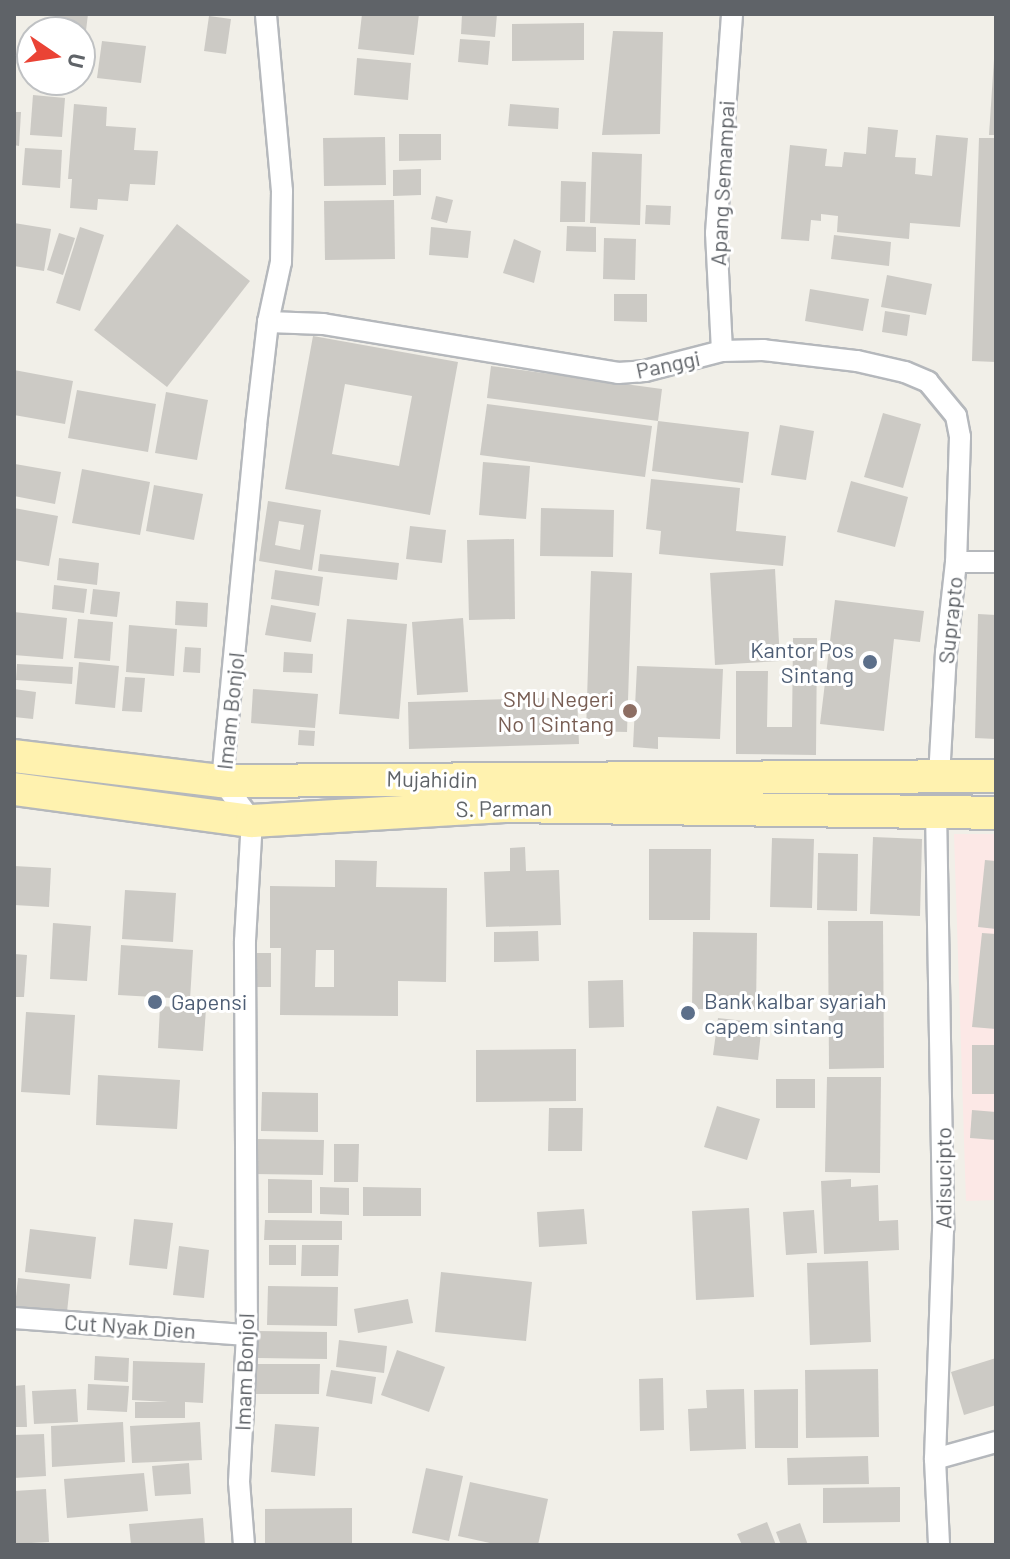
<!DOCTYPE html>
<style>
body{margin:0}
#map{position:relative;width:1010px;height:1559px;overflow:hidden;background:#f1efe8;font-family:Barlow,sans-serif}
div>[style]{position:absolute}
[style*='--x']{left:calc(var(--x)*1px);top:calc(var(--y)*1px);width:calc(var(--w)*1px);rotate:calc(var(--a)*1deg)}
.medical>*{inset:0;background:#fce8e6}
.building>*{inset:0;background:#cccac5}
.roads{filter:drop-shadow(2px 0 #b5b8bc) drop-shadow(-2px 0 #b5b8bc) drop-shadow(0 2px #b5b8bc) drop-shadow(0 -2px #b5b8bc)}
.street>*{height:20px;margin:-10px;padding:0 10px;transform-origin:10px;border-radius:10px;background:#fff}
.primary>*{height:32px;margin:-16px;padding:0 16px;transform-origin:16px;border-radius:16px;background:#fff2af}
.dots>*{width:22px;height:22px;translate:-50% -50%;box-sizing:border-box;border:4px solid #fff;border-radius:50%}
span{translate:-50% -50%;white-space:nowrap;text-align:center;line-height:1.15;-webkit-text-stroke:6px #fff;paint-order:stroke}
.street-label{font-size:22px;color:#5f6368}
.service-label{font-size:22px;color:#4e5e75}
.right{translate:-100% -50%;text-align:right}
.left{translate:0 -50%;text-align:left}
.education-label{font-size:22px;color:#785e54}
.frame{position:absolute;inset:0;border:16px solid #5f6368;pointer-events:none}
.north{position:absolute;left:16px;top:16px;width:80px;height:80px;box-sizing:border-box;background:#fff;border:2px solid #bfc1c3;border-radius:50%;rotate:103deg;font-size:22px;font-weight:700;line-height:32px;text-align:center;color:#5f6368}
.north::after{content:'';display:block;margin:auto;width:28px;height:36px;background:#ea4335;clip-path:polygon(50% 0,100% 100%,50% 72%,0 100%)}
</style>
<div id="map">
<div class="medical">
<div style="clip-path:polygon(954px 834px,996px 834px,996px 1200px,966px 1201px)"></div>
</div>
<div class="building">
<div style="clip-path:polygon(57px 14px,88px 14px,85px 39px,80px 38px,80px 32px,55px 32px)"></div>
<div style="clip-path:polygon(362px 14px,419px 14px,414px 55px,358px 49px)"></div>
<div style="clip-path:polygon(462px 14px,497px 14px,495px 37px,461px 34px)"></div>
<div style="clip-path:polygon(209px 16px,231px 19px,226px 54px,204px 51px)"></div>
<div style="clip-path:polygon(584px 23px,584px 60px,512px 61px,512px 24px)"></div>
<div style="clip-path:polygon(613px 31px,663px 32px,660px 134px,602px 135px)"></div>
<div style="clip-path:polygon(460px 39px,490px 41px,488px 65px,458px 62px)"></div>
<div style="clip-path:polygon(102px 41px,146px 46px,141px 83px,97px 78px)"></div>
<div style="clip-path:polygon(357px 58px,411px 63px,408px 100px,354px 95px)"></div>
<div style="clip-path:polygon(994px 59px,996px 135px,989px 135px)"></div>
<div style="clip-path:polygon(33px 95px,65px 98px,62px 137px,30px 135px)"></div>
<div style="clip-path:polygon(74px 104px,107px 107px,106px 126px,136px 128px,134px 150px,158px 151px,155px 185px,130px 184px,128px 201px,98px 199px,97px 210px,70px 208px,72px 179px,68px 179px)"></div>
<div style="clip-path:polygon(510px 104px,559px 108px,558px 129px,508px 126px)"></div>
<div style="clip-path:polygon(14px 112px,21px 112px,19px 146px,14px 145px)"></div>
<div style="clip-path:polygon(868px 127px,898px 130px,895px 157px,916px 158px,915px 174px,932px 176px,936px 135px,968px 138px,960px 227px,910px 223px,909px 239px,837px 232px,838px 216px,821px 214px,821px 221px,811px 220px,809px 241px,781px 239px,790px 145px,827px 149px,825px 166px,842px 167px,844px 152px,866px 154px)"></div>
<div style="clip-path:polygon(399px 134px,441px 134px,441px 160px,399px 161px)"></div>
<div style="clip-path:polygon(385px 137px,386px 185px,324px 186px,323px 138px)"></div>
<div style="clip-path:polygon(979px 138px,996px 138px,996px 362px,972px 361px)"></div>
<div style="clip-path:polygon(25px 148px,62px 150px,60px 188px,22px 185px)"></div>
<div style="clip-path:polygon(592px 152px,642px 154px,640px 225px,590px 223px)"></div>
<div style="clip-path:polygon(421px 169px,421px 195px,393px 196px,393px 170px)"></div>
<div style="clip-path:polygon(561px 181px,586px 182px,585px 222px,560px 222px)"></div>
<div style="clip-path:polygon(436px 196px,453px 200px,447px 223px,431px 219px)"></div>
<div style="clip-path:polygon(394px 200px,395px 259px,325px 260px,324px 201px)"></div>
<div style="clip-path:polygon(646px 205px,671px 206px,670px 225px,645px 224px)"></div>
<div style="clip-path:polygon(14px 223px,51px 229px,44px 271px,14px 266px)"></div>
<div style="clip-path:polygon(177px 224px,250px 281px,167px 387px,94px 330px)"></div>
<div style="clip-path:polygon(567px 226px,596px 227px,596px 252px,566px 251px)"></div>
<div style="clip-path:polygon(80px 227px,104px 235px,80px 311px,56px 303px)"></div>
<div style="clip-path:polygon(431px 227px,471px 231px,468px 258px,429px 255px)"></div>
<div style="clip-path:polygon(59px 233px,75px 238px,63px 275px,47px 270px)"></div>
<div style="clip-path:polygon(834px 235px,891px 242px,889px 266px,831px 259px)"></div>
<div style="clip-path:polygon(604px 238px,636px 239px,635px 280px,603px 279px)"></div>
<div style="clip-path:polygon(514px 239px,541px 251px,534px 283px,503px 273px)"></div>
<div style="clip-path:polygon(887px 275px,932px 284px,926px 315px,881px 307px)"></div>
<div style="clip-path:polygon(810px 289px,869px 299px,863px 331px,805px 321px)"></div>
<div style="clip-path:polygon(614px 294px,647px 294px,647px 322px,614px 321px)"></div>
<div style="clip-path:polygon(885px 311px,910px 315px,907px 336px,882px 332px)"></div>
<div style="clip-path:polygon(evenodd,313px 336px,458px 362px,430px 515px,285px 489px,313px 336px,345px 384px,412px 396px,399px 466px,332px 454px,345px 384px)"></div>
<div style="clip-path:polygon(491px 366px,662px 389px,658px 421px,487px 398px)"></div>
<div style="clip-path:polygon(14px 370px,73px 381px,65px 424px,14px 415px)"></div>
<div style="clip-path:polygon(77px 390px,156px 404px,148px 452px,68px 438px)"></div>
<div style="clip-path:polygon(166px 392px,208px 400px,197px 460px,155px 453px)"></div>
<div style="clip-path:polygon(487px 404px,652px 426px,645px 477px,480px 455px)"></div>
<div style="clip-path:polygon(883px 413px,921px 424px,903px 488px,864px 477px)"></div>
<div style="clip-path:polygon(658px 421px,749px 432px,743px 483px,652px 471px)"></div>
<div style="clip-path:polygon(780px 425px,814px 431px,806px 480px,771px 475px)"></div>
<div style="clip-path:polygon(483px 462px,530px 466px,526px 519px,479px 515px)"></div>
<div style="clip-path:polygon(15px 464px,61px 472px,55px 504px,14px 496px)"></div>
<div style="clip-path:polygon(82px 469px,150px 482px,140px 535px,72px 523px)"></div>
<div style="clip-path:polygon(651px 479px,740px 488px,736px 531px,786px 536px,783px 566px,659px 554px,661px 531px,646px 529px)"></div>
<div style="clip-path:polygon(851px 481px,908px 497px,895px 547px,837px 532px)"></div>
<div style="clip-path:polygon(154px 485px,203px 494px,194px 540px,146px 531px)"></div>
<div style="clip-path:polygon(evenodd,268px 501px,321px 510px,312px 570px,259px 561px,268px 501px,279px 521px,304px 525px,300px 550px,275px 545px,279px 521px)"></div>
<div style="clip-path:polygon(14px 508px,58px 516px,49px 566px,14px 560px)"></div>
<div style="clip-path:polygon(541px 508px,614px 510px,613px 557px,540px 556px)"></div>
<div style="clip-path:polygon(410px 526px,446px 530px,442px 563px,406px 559px)"></div>
<div style="clip-path:polygon(514px 539px,515px 619px,469px 620px,467px 540px)"></div>
<div style="clip-path:polygon(320px 554px,399px 563px,397px 580px,318px 571px)"></div>
<div style="clip-path:polygon(59px 558px,99px 563px,97px 585px,57px 580px)"></div>
<div style="clip-path:polygon(775px 569px,780px 661px,715px 665px,710px 573px)"></div>
<div style="clip-path:polygon(275px 570px,323px 577px,319px 606px,271px 599px)"></div>
<div style="clip-path:polygon(591px 571px,632px 573px,627px 732px,586px 731px)"></div>
<div style="clip-path:polygon(54px 585px,87px 589px,84px 613px,52px 609px)"></div>
<div style="clip-path:polygon(93px 589px,120px 592px,117px 617px,90px 614px)"></div>
<div style="clip-path:polygon(835px 600px,924px 611px,920px 642px,894px 639px,884px 731px,820px 724px)"></div>
<div style="clip-path:polygon(176px 601px,208px 603px,207px 627px,175px 625px)"></div>
<div style="clip-path:polygon(271px 605px,316px 613px,311px 642px,265px 635px)"></div>
<div style="clip-path:polygon(14px 612px,67px 618px,63px 659px,14px 655px)"></div>
<div style="clip-path:polygon(978px 614px,996px 615px,996px 739px,975px 738px)"></div>
<div style="clip-path:polygon(463px 618px,468px 692px,417px 695px,412px 622px)"></div>
<div style="clip-path:polygon(78px 619px,113px 622px,110px 661px,74px 658px)"></div>
<div style="clip-path:polygon(347px 619px,407px 624px,399px 719px,339px 714px)"></div>
<div style="clip-path:polygon(129px 625px,177px 629px,174px 676px,126px 672px)"></div>
<div style="clip-path:polygon(793px 638px,817px 638px,816px 755px,736px 754px,736px 671px,768px 671px,767px 727px,792px 727px)"></div>
<div style="clip-path:polygon(185px 647px,201px 648px,200px 673px,183px 672px)"></div>
<div style="clip-path:polygon(284px 652px,313px 654px,312px 673px,283px 672px)"></div>
<div style="clip-path:polygon(79px 662px,119px 666px,115px 708px,75px 704px)"></div>
<div style="clip-path:polygon(17px 664px,73px 667px,72px 684px,16px 680px)"></div>
<div style="clip-path:polygon(637px 666px,723px 669px,720px 739px,658px 737px,658px 749px,633px 747px)"></div>
<div style="clip-path:polygon(125px 677px,145px 678px,142px 712px,122px 711px)"></div>
<div style="clip-path:polygon(14px 689px,36px 692px,33px 719px,14px 717px)"></div>
<div style="clip-path:polygon(253px 689px,318px 694px,315px 728px,251px 723px)"></div>
<div style="clip-path:polygon(577px 697px,579px 744px,409px 749px,408px 702px)"></div>
<div style="clip-path:polygon(299px 730px,315px 731px,314px 746px,298px 745px)"></div>
<div style="clip-path:polygon(873px 837px,922px 839px,920px 916px,870px 914px)"></div>
<div style="clip-path:polygon(772px 838px,814px 839px,812px 908px,770px 907px)"></div>
<div style="clip-path:polygon(525px 847px,526px 871px,559px 870px,561px 925px,486px 927px,484px 872px,510px 871px,510px 848px)"></div>
<div style="clip-path:polygon(649px 849px,711px 849px,710px 920px,649px 920px)"></div>
<div style="clip-path:polygon(818px 853px,858px 854px,857px 911px,817px 910px)"></div>
<div style="clip-path:polygon(evenodd,335px 860px,377px 861px,376px 887px,447px 888px,446px 982px,398px 981px,398px 1016px,280px 1015px,281px 948px,270px 948px,270px 886px,335px 887px,335px 860px,316px 950px,334px 950px,334px 987px,315px 987px,316px 950px)"></div>
<div style="clip-path:polygon(985px 860px,996px 861px,996px 929px,978px 927px)"></div>
<div style="clip-path:polygon(14px 866px,51px 868px,49px 907px,14px 905px)"></div>
<div style="clip-path:polygon(125px 890px,176px 893px,173px 942px,122px 939px)"></div>
<div style="clip-path:polygon(828px 921px,883px 921px,884px 1068px,829px 1069px)"></div>
<div style="clip-path:polygon(53px 923px,91px 926px,87px 981px,50px 979px)"></div>
<div style="clip-path:polygon(538px 931px,539px 961px,494px 962px,494px 932px)"></div>
<div style="clip-path:polygon(693px 932px,757px 933px,756px 1010px,692px 1009px)"></div>
<div style="clip-path:polygon(982px 933px,996px 934px,996px 1029px,972px 1027px)"></div>
<div style="clip-path:polygon(121px 945px,193px 950px,190px 999px,118px 995px)"></div>
<div style="clip-path:polygon(249px 953px,271px 953px,271px 987px,249px 987px)"></div>
<div style="clip-path:polygon(14px 954px,27px 955px,24px 997px,14px 997px)"></div>
<div style="clip-path:polygon(623px 980px,624px 1027px,589px 1028px,588px 981px)"></div>
<div style="clip-path:polygon(160px 1006px,206px 1009px,203px 1051px,158px 1048px)"></div>
<div style="clip-path:polygon(26px 1012px,75px 1015px,70px 1095px,21px 1092px)"></div>
<div style="clip-path:polygon(718px 1018px,762px 1023px,758px 1060px,713px 1055px)"></div>
<div style="clip-path:polygon(972px 1045px,996px 1045px,996px 1094px,972px 1094px)"></div>
<div style="clip-path:polygon(576px 1049px,576px 1101px,476px 1102px,476px 1050px)"></div>
<div style="clip-path:polygon(98px 1075px,180px 1080px,177px 1129px,96px 1125px)"></div>
<div style="clip-path:polygon(827px 1077px,881px 1077px,880px 1173px,825px 1172px)"></div>
<div style="clip-path:polygon(776px 1079px,815px 1079px,815px 1108px,776px 1108px)"></div>
<div style="clip-path:polygon(262px 1092px,318px 1093px,318px 1132px,261px 1131px)"></div>
<div style="clip-path:polygon(717px 1106px,760px 1119px,747px 1160px,704px 1147px)"></div>
<div style="clip-path:polygon(549px 1108px,583px 1108px,582px 1151px,548px 1151px)"></div>
<div style="clip-path:polygon(972px 1110px,996px 1112px,996px 1140px,970px 1138px)"></div>
<div style="clip-path:polygon(254px 1139px,324px 1140px,323px 1175px,254px 1174px)"></div>
<div style="clip-path:polygon(334px 1144px,359px 1144px,358px 1182px,334px 1182px)"></div>
<div style="clip-path:polygon(268px 1179px,312px 1180px,312px 1213px,268px 1213px)"></div>
<div style="clip-path:polygon(851px 1179px,851px 1187px,878px 1185px,879px 1221px,898px 1220px,899px 1250px,824px 1254px,821px 1181px)"></div>
<div style="clip-path:polygon(320px 1187px,349px 1188px,349px 1215px,320px 1214px)"></div>
<div style="clip-path:polygon(363px 1187px,421px 1188px,421px 1216px,363px 1216px)"></div>
<div style="clip-path:polygon(749px 1208px,754px 1297px,696px 1300px,692px 1211px)"></div>
<div style="clip-path:polygon(584px 1209px,587px 1244px,539px 1247px,537px 1212px)"></div>
<div style="clip-path:polygon(814px 1210px,817px 1253px,786px 1255px,783px 1212px)"></div>
<div style="clip-path:polygon(134px 1219px,173px 1223px,167px 1269px,129px 1265px)"></div>
<div style="clip-path:polygon(265px 1220px,342px 1221px,342px 1240px,264px 1240px)"></div>
<div style="clip-path:polygon(30px 1229px,96px 1237px,91px 1279px,25px 1272px)"></div>
<div style="clip-path:polygon(269px 1245px,296px 1245px,296px 1265px,269px 1265px)"></div>
<div style="clip-path:polygon(302px 1245px,339px 1245px,338px 1276px,301px 1276px)"></div>
<div style="clip-path:polygon(179px 1246px,209px 1250px,204px 1298px,173px 1295px)"></div>
<div style="clip-path:polygon(868px 1261px,871px 1342px,810px 1345px,807px 1263px)"></div>
<div style="clip-path:polygon(441px 1272px,532px 1282px,526px 1341px,435px 1332px)"></div>
<div style="clip-path:polygon(18px 1278px,70px 1284px,67px 1312px,15px 1306px)"></div>
<div style="clip-path:polygon(268px 1286px,338px 1287px,337px 1326px,267px 1325px)"></div>
<div style="clip-path:polygon(408px 1299px,413px 1323px,358px 1333px,354px 1309px)"></div>
<div style="clip-path:polygon(258px 1331px,327px 1332px,327px 1359px,258px 1358px)"></div>
<div style="clip-path:polygon(339px 1340px,387px 1346px,384px 1373px,336px 1367px)"></div>
<div style="clip-path:polygon(397px 1350px,445px 1367px,429px 1412px,381px 1395px)"></div>
<div style="clip-path:polygon(95px 1356px,129px 1358px,128px 1382px,94px 1380px)"></div>
<div style="clip-path:polygon(996px 1358px,996px 1405px,964px 1415px,951px 1372px)"></div>
<div style="clip-path:polygon(133px 1361px,205px 1363px,203px 1403px,185px 1402px,185px 1418px,135px 1418px,135px 1402px,168px 1402px,132px 1400px)"></div>
<div style="clip-path:polygon(256px 1364px,320px 1364px,319px 1394px,255px 1394px)"></div>
<div style="clip-path:polygon(878px 1369px,879px 1437px,806px 1438px,805px 1370px)"></div>
<div style="clip-path:polygon(331px 1370px,376px 1377px,372px 1404px,326px 1396px)"></div>
<div style="clip-path:polygon(663px 1378px,664px 1430px,640px 1431px,639px 1379px)"></div>
<div style="clip-path:polygon(88px 1384px,129px 1386px,127px 1412px,87px 1410px)"></div>
<div style="clip-path:polygon(25px 1385px,27px 1427px,14px 1427px,14px 1386px)"></div>
<div style="clip-path:polygon(76px 1389px,78px 1422px,34px 1424px,32px 1391px)"></div>
<div style="clip-path:polygon(744px 1389px,746px 1449px,690px 1451px,688px 1409px,707px 1408px,706px 1390px)"></div>
<div style="clip-path:polygon(798px 1389px,798px 1448px,755px 1448px,754px 1390px)"></div>
<div style="clip-path:polygon(123px 1422px,125px 1462px,52px 1467px,51px 1426px)"></div>
<div style="clip-path:polygon(200px 1422px,202px 1460px,132px 1463px,130px 1426px)"></div>
<div style="clip-path:polygon(275px 1424px,319px 1427px,315px 1476px,271px 1472px)"></div>
<div style="clip-path:polygon(44px 1434px,46px 1476px,14px 1478px,14px 1435px)"></div>
<div style="clip-path:polygon(868px 1456px,869px 1484px,788px 1485px,787px 1458px)"></div>
<div style="clip-path:polygon(189px 1463px,191px 1494px,155px 1496px,152px 1466px)"></div>
<div style="clip-path:polygon(426px 1468px,463px 1476px,449px 1541px,412px 1533px)"></div>
<div style="clip-path:polygon(144px 1473px,148px 1511px,67px 1518px,64px 1479px)"></div>
<div style="clip-path:polygon(470px 1482px,548px 1499px,538px 1545px,499px 1545px,458px 1536px)"></div>
<div style="clip-path:polygon(900px 1487px,900px 1522px,823px 1523px,823px 1488px)"></div>
<div style="clip-path:polygon(46px 1489px,49px 1542px,14px 1544px,14px 1491px)"></div>
<div style="clip-path:polygon(352px 1508px,352px 1545px,265px 1545px,265px 1509px)"></div>
<div style="clip-path:polygon(203px 1518px,205px 1545px,131px 1545px,129px 1524px)"></div>
<div style="clip-path:polygon(767px 1522px,776px 1545px,742px 1545px,737px 1534px)"></div>
<div style="clip-path:polygon(800px 1523px,808px 1545px,781px 1545px,776px 1532px)"></div>
</div>
<div class="roads">
<div class="street">
<div style="--x:268;--y:322;--w:55;--a:2.1"></div>
<div style="--x:323;--y:324;--w:299;--a:9.4"></div>
<div style="--x:618;--y:373;--w:27;--a:-4"></div>
<div style="--x:645;--y:371;--w:80;--a:-14.6"></div>
<div style="--x:722;--y:351;--w:41;--a:-1.4"></div>
<div style="--x:763;--y:350;--w:95;--a:6.7"></div>
<div style="--x:857;--y:361;--w:49;--a:12.9"></div>
<div style="--x:905;--y:372;--w:25;--a:23"></div>
<div style="--x:928;--y:382;--w:44;--a:50.5"></div>
<div style="--x:956;--y:416;--w:21;--a:79"></div>
<div style="--x:960;--y:437;--w:125;--a:91.8"></div>
<div style="--x:956;--y:562;--w:91;--a:96.3"></div>
<div style="--x:946;--y:652;--w:124;--a:93.2"></div>
<div style="--x:722;--y:351;--w:118;--a:-92.9"></div>
<div style="--x:716;--y:233;--w:220;--a:-85.8"></div>
<div style="--x:956;--y:562;--w:40;--a:0"></div>
<div style="--x:936;--y:810;--w:420;--a:89"></div>
<div style="--x:943;--y:1230;--w:229;--a:92"></div>
<div style="--x:935;--y:1459;--w:86;--a:87.3"></div>
<div style="--x:14;--y:1318;--w:234;--a:4.2"></div>
<div style="--x:935;--y:1459;--w:63;--a:-15.6"></div>
<div style="--x:244;--y:1545;--w:63;--a:-94.5"></div>
<div style="--x:239;--y:1482;--w:147;--a:-86.9"></div>
<div style="--x:247;--y:1335;--w:394;--a:-90.3"></div>
<div style="--x:245;--y:941;--w:120;--a:-86.7"></div>
<div style="--x:252;--y:821;--w:50;--a:-126.9"></div>
<div style="--x:222;--y:781;--w:357;--a:-84.5"></div>
<div style="--x:256;--y:426;--w:105;--a:-83.4"></div>
<div style="--x:268;--y:322;--w:61;--a:-77.8"></div>
<div style="--x:281;--y:262;--w:71;--a:-89.2"></div>
<div style="--x:282;--y:191;--w:178;--a:-95.2"></div>
</div>
<div class="primary">
<div style="--x:14;--y:756;--w:209;--a:6.9"></div>
<div style="--x:222;--y:781;--w:774;--a:-0.37"></div>
<div style="--x:14;--y:789;--w:240;--a:7.7"></div>
<div style="--x:252;--y:821;--w:253;--a:-3.4"></div>
<div style="--x:505;--y:806;--w:491;--a:0.8"></div>
</div>
</div>
<div class="dots">
<div style="left:870px;top:662px;background:#5c6f8a"></div>
<div style="left:630px;top:711px;background:#8d6e63"></div>
<div style="left:155px;top:1002px;background:#5c6f8a"></div>
<div style="left:688px;top:1013px;background:#5c6f8a"></div>
</div>
<div class="street-label">
<span style="left:722px;top:183px;rotate:-87deg">Apang Semampai</span>
<span style="left:668px;top:364px;rotate:-12deg">Panggi</span>
<span style="left:950px;top:620px;rotate:-84deg">Suprapto</span>
<span style="left:230px;top:711px;rotate:-84deg">Imam Bonjol</span>
<span style="left:432px;top:779px;rotate:1deg">Mujahidin</span>
<span style="left:504px;top:808px;rotate:-1deg">S. Parman</span>
<span style="left:943px;top:1178px;rotate:-90deg">Adisucipto</span>
<span style="left:130px;top:1326px;rotate:4deg">Cut Nyak Dien</span>
<span style="left:244px;top:1372px;rotate:-88deg">Imam Bonjol</span>
</div>
<div class="service-label">
<span class="right" style="left:854px;top:662px">Kantor Pos<br>Sintang</span>
<span class="left" style="left:704px;top:1013px">Bank kalbar syariah<br>capem sintang</span>
<span class="left" style="left:171px;top:1002px">Gapensi</span>
</div>
<div class="education-label">
<span class="right" style="left:614px;top:711px">SMU Negeri<br>No 1 Sintang</span>
</div>
<div class="frame"></div>
<div class="north">U</div>
</div>
